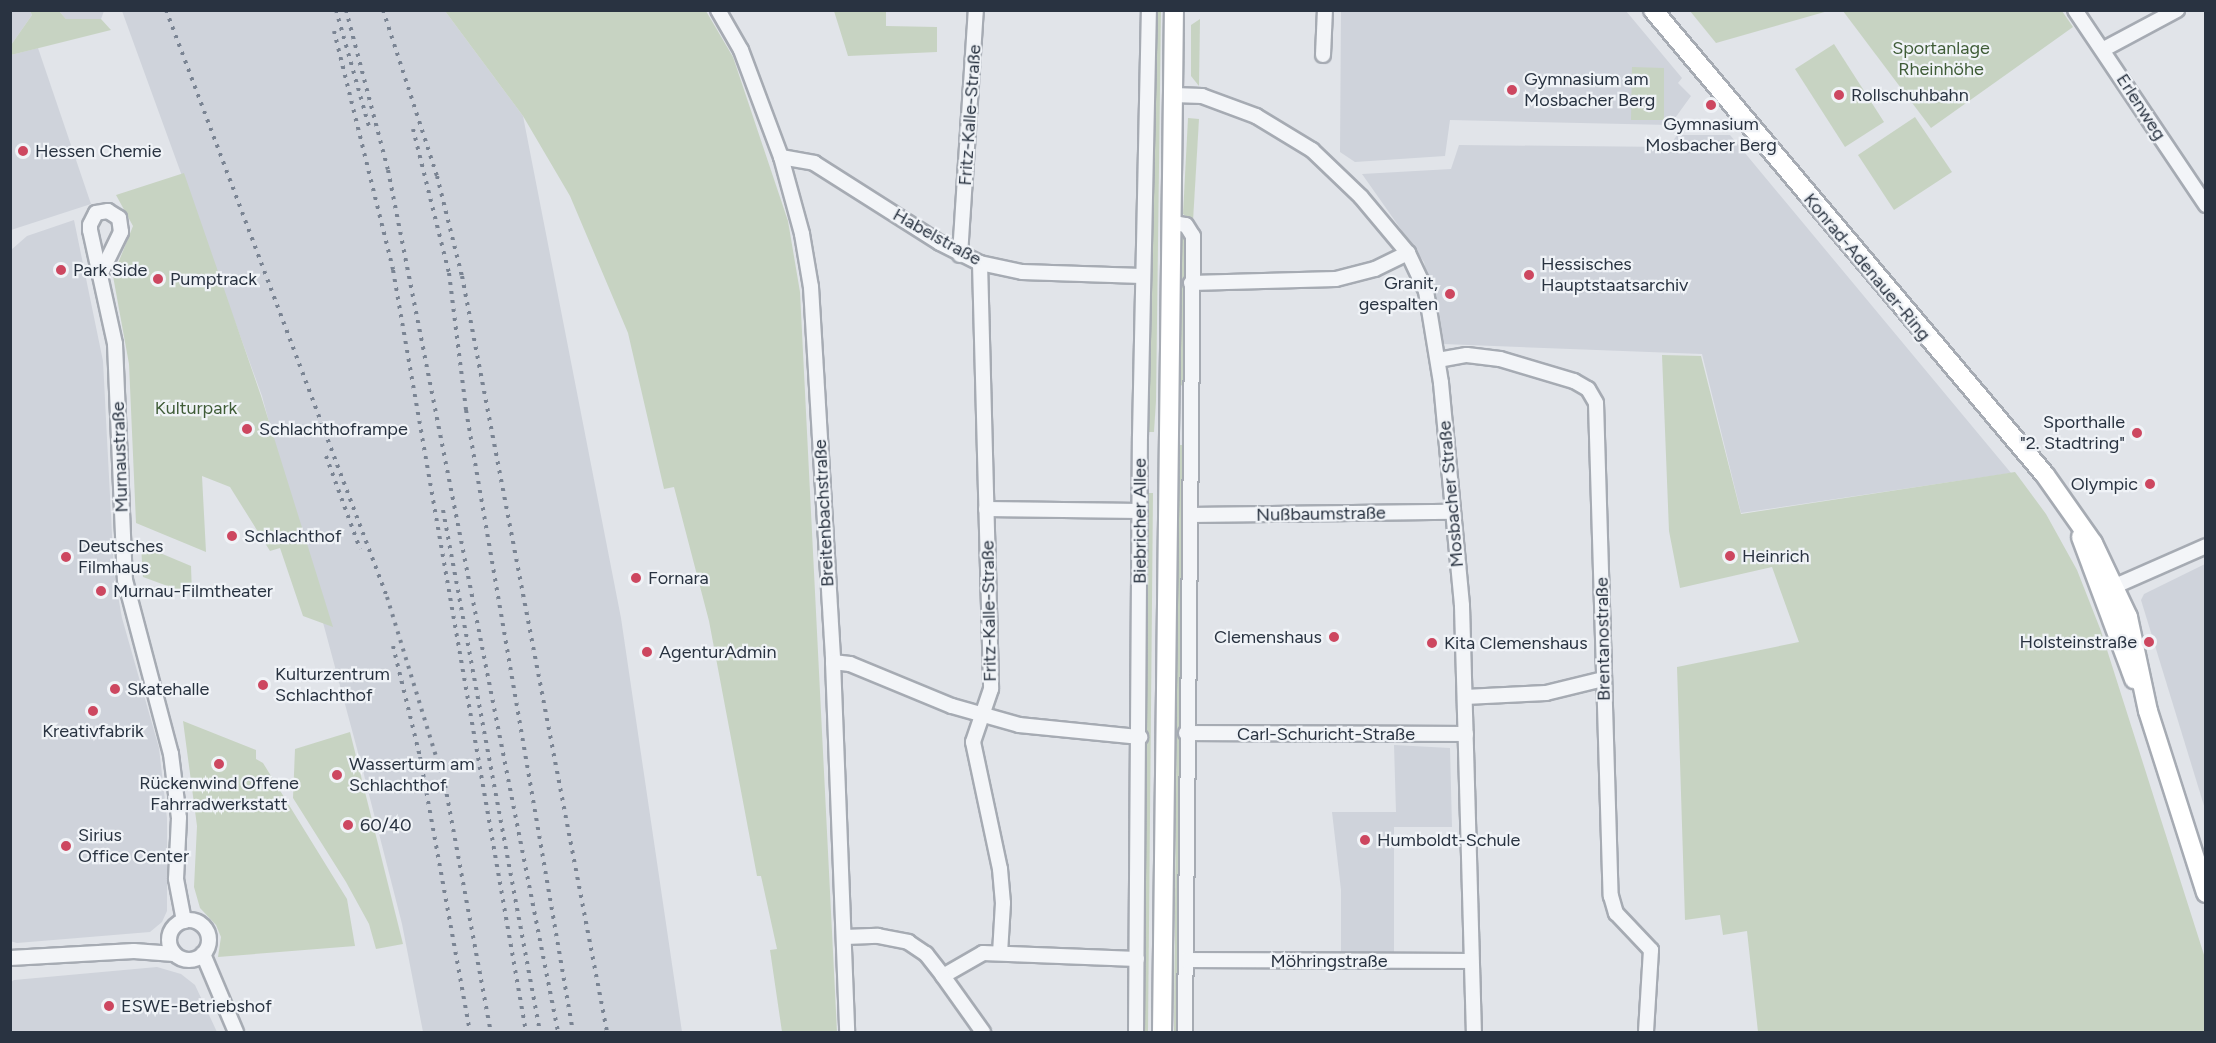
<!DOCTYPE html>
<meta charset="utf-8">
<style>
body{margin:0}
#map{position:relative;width:2216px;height:1043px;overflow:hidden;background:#e1e4e9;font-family:Figtree,sans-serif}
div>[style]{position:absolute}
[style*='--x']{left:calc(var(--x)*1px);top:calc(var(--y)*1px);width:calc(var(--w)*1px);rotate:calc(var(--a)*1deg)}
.built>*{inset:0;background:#cfd3db}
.green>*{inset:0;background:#c7d3c2}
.roads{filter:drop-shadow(2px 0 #a6abb3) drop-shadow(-2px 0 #a6abb3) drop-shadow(0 2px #a6abb3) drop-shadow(0 -2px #a6abb3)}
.minor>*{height:14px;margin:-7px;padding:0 7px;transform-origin:7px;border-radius:7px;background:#f3f5f8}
.minor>.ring{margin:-7px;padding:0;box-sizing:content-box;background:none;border:14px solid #f3f5f8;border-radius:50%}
.major>*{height:18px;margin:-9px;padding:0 9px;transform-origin:9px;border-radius:9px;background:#fff}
.rail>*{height:4px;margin-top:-2px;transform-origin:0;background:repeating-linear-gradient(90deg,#7a8493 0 3px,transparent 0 9px)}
.dots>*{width:16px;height:16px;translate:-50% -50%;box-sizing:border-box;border:3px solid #f0f3f7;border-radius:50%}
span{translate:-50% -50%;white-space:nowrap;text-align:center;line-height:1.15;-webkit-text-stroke:4.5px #f0f3f7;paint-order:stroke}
.park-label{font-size:18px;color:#3f5c37}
.poi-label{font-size:18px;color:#293341}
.left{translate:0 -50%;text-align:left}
.right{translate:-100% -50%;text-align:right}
.street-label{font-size:18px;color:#293341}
.frame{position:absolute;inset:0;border:12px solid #293341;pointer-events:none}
</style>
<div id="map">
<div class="built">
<div style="clip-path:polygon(11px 11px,30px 11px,32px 15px,11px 45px)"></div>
<div style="clip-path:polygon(59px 11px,104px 11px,101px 19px,66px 19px)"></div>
<div style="clip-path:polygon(122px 11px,445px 11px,523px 116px,621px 618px,682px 1032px,423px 1032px,402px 924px,363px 771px,262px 396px)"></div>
<div style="clip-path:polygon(1341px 11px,1626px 11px,1682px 78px,1678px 83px,1691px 96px,1670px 125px,1450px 120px,1445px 156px,1355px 162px,1340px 152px)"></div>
<div style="clip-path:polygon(38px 48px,91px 204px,11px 230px,11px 55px)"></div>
<div style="clip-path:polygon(1677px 135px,1730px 135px,2011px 473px,1741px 513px,1702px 354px,1443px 344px,1424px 262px,1362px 174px,1451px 169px,1459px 145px,1669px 147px)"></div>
<div style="clip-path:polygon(74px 220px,103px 361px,114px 573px,122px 618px,159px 748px,167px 818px,167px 911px,162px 922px,150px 932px,17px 943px,10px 941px,11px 250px,27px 236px)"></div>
<div style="clip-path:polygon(2205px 564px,2205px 809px,2141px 600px,2144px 594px)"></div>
<div style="clip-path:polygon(1394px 745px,1450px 748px,1452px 827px,1394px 827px,1394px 953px,1341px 953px,1341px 890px,1332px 812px,1396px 812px)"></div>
<div style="clip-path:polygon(157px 967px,181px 974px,195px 985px,217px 1032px,11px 1032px,11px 982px,14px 980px)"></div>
</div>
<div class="green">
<div style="clip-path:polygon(1161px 10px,1156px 401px,1154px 432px,1145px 432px,1153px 11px)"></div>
<div style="clip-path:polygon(30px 11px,59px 11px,66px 19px,101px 19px,111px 30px,11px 55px,11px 45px,32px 15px)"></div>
<div style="clip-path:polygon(445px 11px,706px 11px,733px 57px,788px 221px,800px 292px,837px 1032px,782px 1032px,770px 950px,777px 949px,761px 876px,757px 876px,709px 621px,674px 487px,664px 489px,628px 333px,570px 196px,523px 116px)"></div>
<div style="clip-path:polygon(834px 11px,886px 11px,886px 26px,937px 27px,937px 52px,848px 56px)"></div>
<div style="clip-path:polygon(1690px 11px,1828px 11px,1716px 43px)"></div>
<div style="clip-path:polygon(1843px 11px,2062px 11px,2073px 27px,1931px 128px)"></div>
<div style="clip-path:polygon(1200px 19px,1199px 86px,1191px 76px,1191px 25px)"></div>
<div style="clip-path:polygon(1834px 44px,1884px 122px,1845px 147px,1795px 69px)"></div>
<div style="clip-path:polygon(1632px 67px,1664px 68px,1664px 120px,1631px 120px)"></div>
<div style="clip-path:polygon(1915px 117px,1952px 172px,1894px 210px,1858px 155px)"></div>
<div style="clip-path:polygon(1188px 118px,1199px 119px,1193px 221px,1183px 214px)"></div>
<div style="clip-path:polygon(184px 173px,261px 396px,333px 627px,303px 616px,280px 548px,270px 551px,230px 487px,202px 476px,206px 552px,136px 523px,129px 364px,113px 276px,133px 226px,116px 195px)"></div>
<div style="clip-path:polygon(1182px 228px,1189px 236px,1186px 386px,1179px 385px)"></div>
<div style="clip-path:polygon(1662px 355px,1701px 356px,1741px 514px,2015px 472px,2046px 514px,2077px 570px,2101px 631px,2205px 958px,2205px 1032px,1758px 1032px,1747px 931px,1723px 935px,1720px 915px,1685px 920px,1677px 667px,1799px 642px,1772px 567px,1680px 588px,1669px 531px)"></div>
<div style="clip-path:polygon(1179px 445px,1186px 445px,1182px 1032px,1174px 1032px)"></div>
<div style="clip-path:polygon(1144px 493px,1153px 493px,1148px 1032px,1140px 1032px)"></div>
<div style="clip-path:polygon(141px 545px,191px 566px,192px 595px,143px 577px)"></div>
<div style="clip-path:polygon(183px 721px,256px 750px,256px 759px,263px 763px,347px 899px,355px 946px,218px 957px,221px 937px,216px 925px,200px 908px,194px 887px,197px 826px)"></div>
<div style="clip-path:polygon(350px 732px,403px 944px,376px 949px,369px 924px,346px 882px,293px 798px,295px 749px)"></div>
</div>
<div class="roads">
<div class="minor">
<div style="--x:718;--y:10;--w:46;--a:60.1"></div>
<div style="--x:741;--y:50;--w:114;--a:69.5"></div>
<div style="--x:781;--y:157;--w:80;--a:74.7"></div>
<div style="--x:802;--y:234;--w:54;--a:80.4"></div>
<div style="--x:811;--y:287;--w:376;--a:86.6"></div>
<div style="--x:833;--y:662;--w:370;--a:87.8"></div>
<div style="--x:2075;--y:10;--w:235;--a:56.1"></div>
<div style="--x:2104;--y:49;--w:83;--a:-28.1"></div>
<div style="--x:1323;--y:55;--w:45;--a:-87.5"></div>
<div style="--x:1174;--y:95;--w:28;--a:2"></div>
<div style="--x:1202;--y:96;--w:58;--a:20.3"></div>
<div style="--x:1256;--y:116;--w:66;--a:31.3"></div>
<div style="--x:1312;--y:150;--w:68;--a:43.8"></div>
<div style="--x:1361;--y:197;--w:73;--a:50"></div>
<div style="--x:1408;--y:253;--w:42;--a:64.7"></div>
<div style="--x:1426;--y:291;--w:93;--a:80.7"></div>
<div style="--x:1441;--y:383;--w:224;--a:84.6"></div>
<div style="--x:1462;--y:606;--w:426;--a:88.4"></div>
<div style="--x:781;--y:157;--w:34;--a:10"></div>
<div style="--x:814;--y:163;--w:149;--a:32.4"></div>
<div style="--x:940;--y:243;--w:45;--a:26.6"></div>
<div style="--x:980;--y:263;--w:43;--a:12.1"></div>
<div style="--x:1022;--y:272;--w:120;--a:1.9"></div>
<div style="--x:1170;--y:222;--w:16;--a:11"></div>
<div style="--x:1186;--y:225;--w:13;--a:58"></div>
<div style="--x:1193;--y:236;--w:796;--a:90.58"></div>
<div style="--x:960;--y:255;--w:246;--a:-86.3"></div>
<div style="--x:980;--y:263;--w:426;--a:88.5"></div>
<div style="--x:991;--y:689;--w:56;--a:108.8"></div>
<div style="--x:973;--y:742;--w:130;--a:78"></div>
<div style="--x:1000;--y:869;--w:34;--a:85"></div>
<div style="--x:1003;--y:903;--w:50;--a:93.4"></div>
<div style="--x:100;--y:275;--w:48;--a:-64"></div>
<div style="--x:121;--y:232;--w:14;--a:-98"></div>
<div style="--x:119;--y:218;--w:13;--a:-148"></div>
<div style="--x:108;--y:211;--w:12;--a:171"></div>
<div style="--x:96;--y:213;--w:13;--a:117"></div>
<div style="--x:90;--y:225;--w:5;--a:90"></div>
<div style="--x:90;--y:230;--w:117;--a:77.6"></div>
<div style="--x:115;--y:344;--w:236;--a:87.6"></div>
<div style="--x:125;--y:580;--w:180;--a:75.2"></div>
<div style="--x:171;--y:754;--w:64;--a:82.9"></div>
<div style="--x:179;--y:818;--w:61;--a:92.8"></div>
<div style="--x:176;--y:879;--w:43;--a:79.2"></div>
<div style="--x:1191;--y:283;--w:145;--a:-1.6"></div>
<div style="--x:1336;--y:279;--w:40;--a:-14.4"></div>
<div style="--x:1375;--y:269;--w:37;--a:-26"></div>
<div style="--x:1438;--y:360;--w:29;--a:-10"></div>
<div style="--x:1467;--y:355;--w:33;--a:7"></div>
<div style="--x:1500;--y:359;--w:77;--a:16.6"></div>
<div style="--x:1574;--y:381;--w:16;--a:30"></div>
<div style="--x:1588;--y:389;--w:16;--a:60"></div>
<div style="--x:1596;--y:403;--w:493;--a:88.3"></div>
<div style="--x:1611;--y:896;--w:18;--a:74"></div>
<div style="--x:1616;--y:913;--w:51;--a:46.6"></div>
<div style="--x:1651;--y:950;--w:82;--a:93.5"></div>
<div style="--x:986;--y:509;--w:154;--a:0.7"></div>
<div style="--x:1190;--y:515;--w:263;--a:-0.7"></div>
<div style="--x:2106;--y:590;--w:109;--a:-23.7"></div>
<div style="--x:833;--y:662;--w:17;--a:7"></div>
<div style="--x:850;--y:664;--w:110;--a:22.4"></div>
<div style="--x:952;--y:706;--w:70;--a:15.8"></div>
<div style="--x:1019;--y:725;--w:122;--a:5.7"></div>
<div style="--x:1465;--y:697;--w:81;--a:-2.8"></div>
<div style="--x:1546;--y:693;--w:59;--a:-13.8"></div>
<div style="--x:1186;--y:733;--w:280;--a:0.2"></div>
<div class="ring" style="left:169px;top:920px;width:26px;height:26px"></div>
<div style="--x:845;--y:937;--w:33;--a:-2"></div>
<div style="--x:878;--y:936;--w:31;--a:11"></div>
<div style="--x:908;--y:942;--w:22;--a:34"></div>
<div style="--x:926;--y:954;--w:28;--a:52"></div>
<div style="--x:943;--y:976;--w:46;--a:-29.9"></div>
<div style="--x:983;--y:953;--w:154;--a:2.2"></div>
<div style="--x:203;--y:954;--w:85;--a:67.1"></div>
<div style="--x:10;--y:958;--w:124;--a:-3.2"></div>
<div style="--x:134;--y:951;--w:40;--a:4.3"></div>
<div style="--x:1186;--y:960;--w:285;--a:0.2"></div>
<div style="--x:943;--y:976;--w:69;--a:54.5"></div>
<div style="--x:1136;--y:1032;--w:596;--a:-89.62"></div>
<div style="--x:1140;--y:436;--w:426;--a:-88.8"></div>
</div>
<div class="major">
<div style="--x:1653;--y:10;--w:608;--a:49.87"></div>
<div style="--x:2045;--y:475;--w:83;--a:54.8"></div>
<div style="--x:2093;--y:543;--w:82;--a:64.7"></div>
<div style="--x:2128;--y:617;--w:96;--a:78"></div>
<div style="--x:2148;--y:711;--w:191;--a:72.3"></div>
<div style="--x:2081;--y:537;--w:152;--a:69.5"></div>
<div style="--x:1162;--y:1032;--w:1022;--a:-89.33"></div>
</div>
</div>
<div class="rail">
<div style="--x:166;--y:10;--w:627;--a:69.37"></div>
<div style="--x:387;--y:597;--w:197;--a:72.9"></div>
<div style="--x:445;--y:785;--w:251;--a:79.5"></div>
<div style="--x:336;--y:10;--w:125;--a:74.2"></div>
<div style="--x:346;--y:10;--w:165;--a:75.3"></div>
<div style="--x:388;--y:170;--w:879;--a:78.84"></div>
<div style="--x:383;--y:10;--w:175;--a:72"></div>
<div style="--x:437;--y:176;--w:103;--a:76"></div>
<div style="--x:462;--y:276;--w:770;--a:79.14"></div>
<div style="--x:334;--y:31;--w:246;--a:76.1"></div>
<div style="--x:393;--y:270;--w:774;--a:80.1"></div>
<div style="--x:413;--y:129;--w:148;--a:76"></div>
<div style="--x:449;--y:273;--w:138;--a:82.9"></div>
<div style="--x:466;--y:410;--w:631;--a:80.24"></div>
<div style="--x:326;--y:456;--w:99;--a:69.9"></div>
<div style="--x:443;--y:510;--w:531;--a:79.47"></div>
<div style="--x:393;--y:646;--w:114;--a:76.3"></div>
<div style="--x:420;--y:757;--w:280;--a:79.7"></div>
</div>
<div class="dots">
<div style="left:1512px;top:90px;background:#cd4760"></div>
<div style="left:1839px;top:95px;background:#cd4760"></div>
<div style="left:1711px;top:105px;background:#cd4760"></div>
<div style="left:23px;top:151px;background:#cd4760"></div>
<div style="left:61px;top:270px;background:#cd4760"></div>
<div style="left:1529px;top:275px;background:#cd4760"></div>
<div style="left:158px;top:279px;background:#cd4760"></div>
<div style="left:1450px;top:294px;background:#cd4760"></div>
<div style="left:247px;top:429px;background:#cd4760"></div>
<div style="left:2137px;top:433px;background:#cd4760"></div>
<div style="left:2150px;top:484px;background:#cd4760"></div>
<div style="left:232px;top:536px;background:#cd4760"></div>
<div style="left:1730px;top:556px;background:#cd4760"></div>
<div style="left:66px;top:557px;background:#cd4760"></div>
<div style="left:636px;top:578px;background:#cd4760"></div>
<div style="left:101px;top:591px;background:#cd4760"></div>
<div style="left:1334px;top:637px;background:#cd4760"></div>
<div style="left:2149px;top:642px;background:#cd4760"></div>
<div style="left:1432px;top:643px;background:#cd4760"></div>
<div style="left:647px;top:652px;background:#cd4760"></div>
<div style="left:263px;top:685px;background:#cd4760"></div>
<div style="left:115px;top:689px;background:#cd4760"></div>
<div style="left:93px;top:711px;background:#cd4760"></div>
<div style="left:219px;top:764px;background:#cd4760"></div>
<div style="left:337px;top:775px;background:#cd4760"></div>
<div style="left:348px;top:825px;background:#cd4760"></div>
<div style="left:1365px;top:840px;background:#cd4760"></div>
<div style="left:66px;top:846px;background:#cd4760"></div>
<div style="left:109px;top:1006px;background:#cd4760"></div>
</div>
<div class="park-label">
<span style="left:1941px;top:59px">Sportanlage<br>Rheinhöhe</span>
<span style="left:196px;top:408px">Kulturpark</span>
</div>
<div class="poi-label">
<span class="left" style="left:1524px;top:90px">Gymnasium am<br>Mosbacher Berg</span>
<span class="left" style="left:1851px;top:95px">Rollschuhbahn</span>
<span style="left:1711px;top:135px">Gymnasium<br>Mosbacher Berg</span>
<span class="left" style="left:35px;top:151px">Hessen Chemie</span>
<span class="left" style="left:1541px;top:275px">Hessisches<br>Hauptstaatsarchiv</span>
<span class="left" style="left:73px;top:270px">Park Side</span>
<span class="left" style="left:170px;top:279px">Pumptrack</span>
<span class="right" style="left:1438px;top:294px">Granit,<br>gespalten</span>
<span class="right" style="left:2125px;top:433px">Sporthalle<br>"2. Stadtring"</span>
<span class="left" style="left:259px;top:429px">Schlachthoframpe</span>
<span class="right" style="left:2138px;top:484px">Olympic</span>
<span class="left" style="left:244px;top:536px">Schlachthof</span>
<span class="left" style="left:78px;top:557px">Deutsches<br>Filmhaus</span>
<span class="left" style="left:1742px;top:556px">Heinrich</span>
<span class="left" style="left:648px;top:578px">Fornara</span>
<span class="left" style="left:113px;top:591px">Murnau-Filmtheater</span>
<span class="right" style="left:1322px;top:637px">Clemenshaus</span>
<span class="right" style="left:2137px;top:642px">Holsteinstraße</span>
<span class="left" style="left:1444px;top:643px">Kita Clemenshaus</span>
<span class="left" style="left:659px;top:652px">AgenturAdmin</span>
<span class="left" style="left:275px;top:685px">Kulturzentrum<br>Schlachthof</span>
<span class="left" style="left:127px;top:689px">Skatehalle</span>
<span style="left:93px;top:731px">Kreativfabrik</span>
<span class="left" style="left:349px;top:775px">Wasserturm am<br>Schlachthof</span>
<span style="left:219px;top:794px">Rückenwind Offene<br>Fahrradwerkstatt</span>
<span class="left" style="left:360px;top:825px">60/40</span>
<span class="left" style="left:78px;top:846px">Sirius<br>Office Center</span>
<span class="left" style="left:1377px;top:840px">Humboldt-Schule</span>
<span class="left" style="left:121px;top:1006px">ESWE-Betriebshof</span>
</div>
<div class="street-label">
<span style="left:2141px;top:107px;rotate:57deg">Erlenweg</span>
<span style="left:970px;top:115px;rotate:-86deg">Fritz-Kalle-Straße</span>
<span style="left:937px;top:237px;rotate:29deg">Habelstraße</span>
<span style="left:1867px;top:267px;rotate:50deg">Konrad-Adenauer-Ring</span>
<span style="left:120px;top:457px;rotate:-92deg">Murnaustraße</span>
<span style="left:1451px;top:494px;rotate:-95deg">Mosbacher Straße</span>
<span style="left:824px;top:513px;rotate:-93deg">Breitenbachstraße</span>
<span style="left:1321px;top:514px;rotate:-1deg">Nußbaumstraße</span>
<span style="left:1140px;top:521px;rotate:-90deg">Biebricher Allee</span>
<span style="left:989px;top:611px;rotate:-91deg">Fritz-Kalle-Straße</span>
<span style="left:1603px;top:639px;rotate:-91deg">Brentanostraße</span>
<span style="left:1326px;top:734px">Carl-Schuricht-Straße</span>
<span style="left:1329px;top:961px">Möhringstraße</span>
</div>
<div class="frame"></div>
</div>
